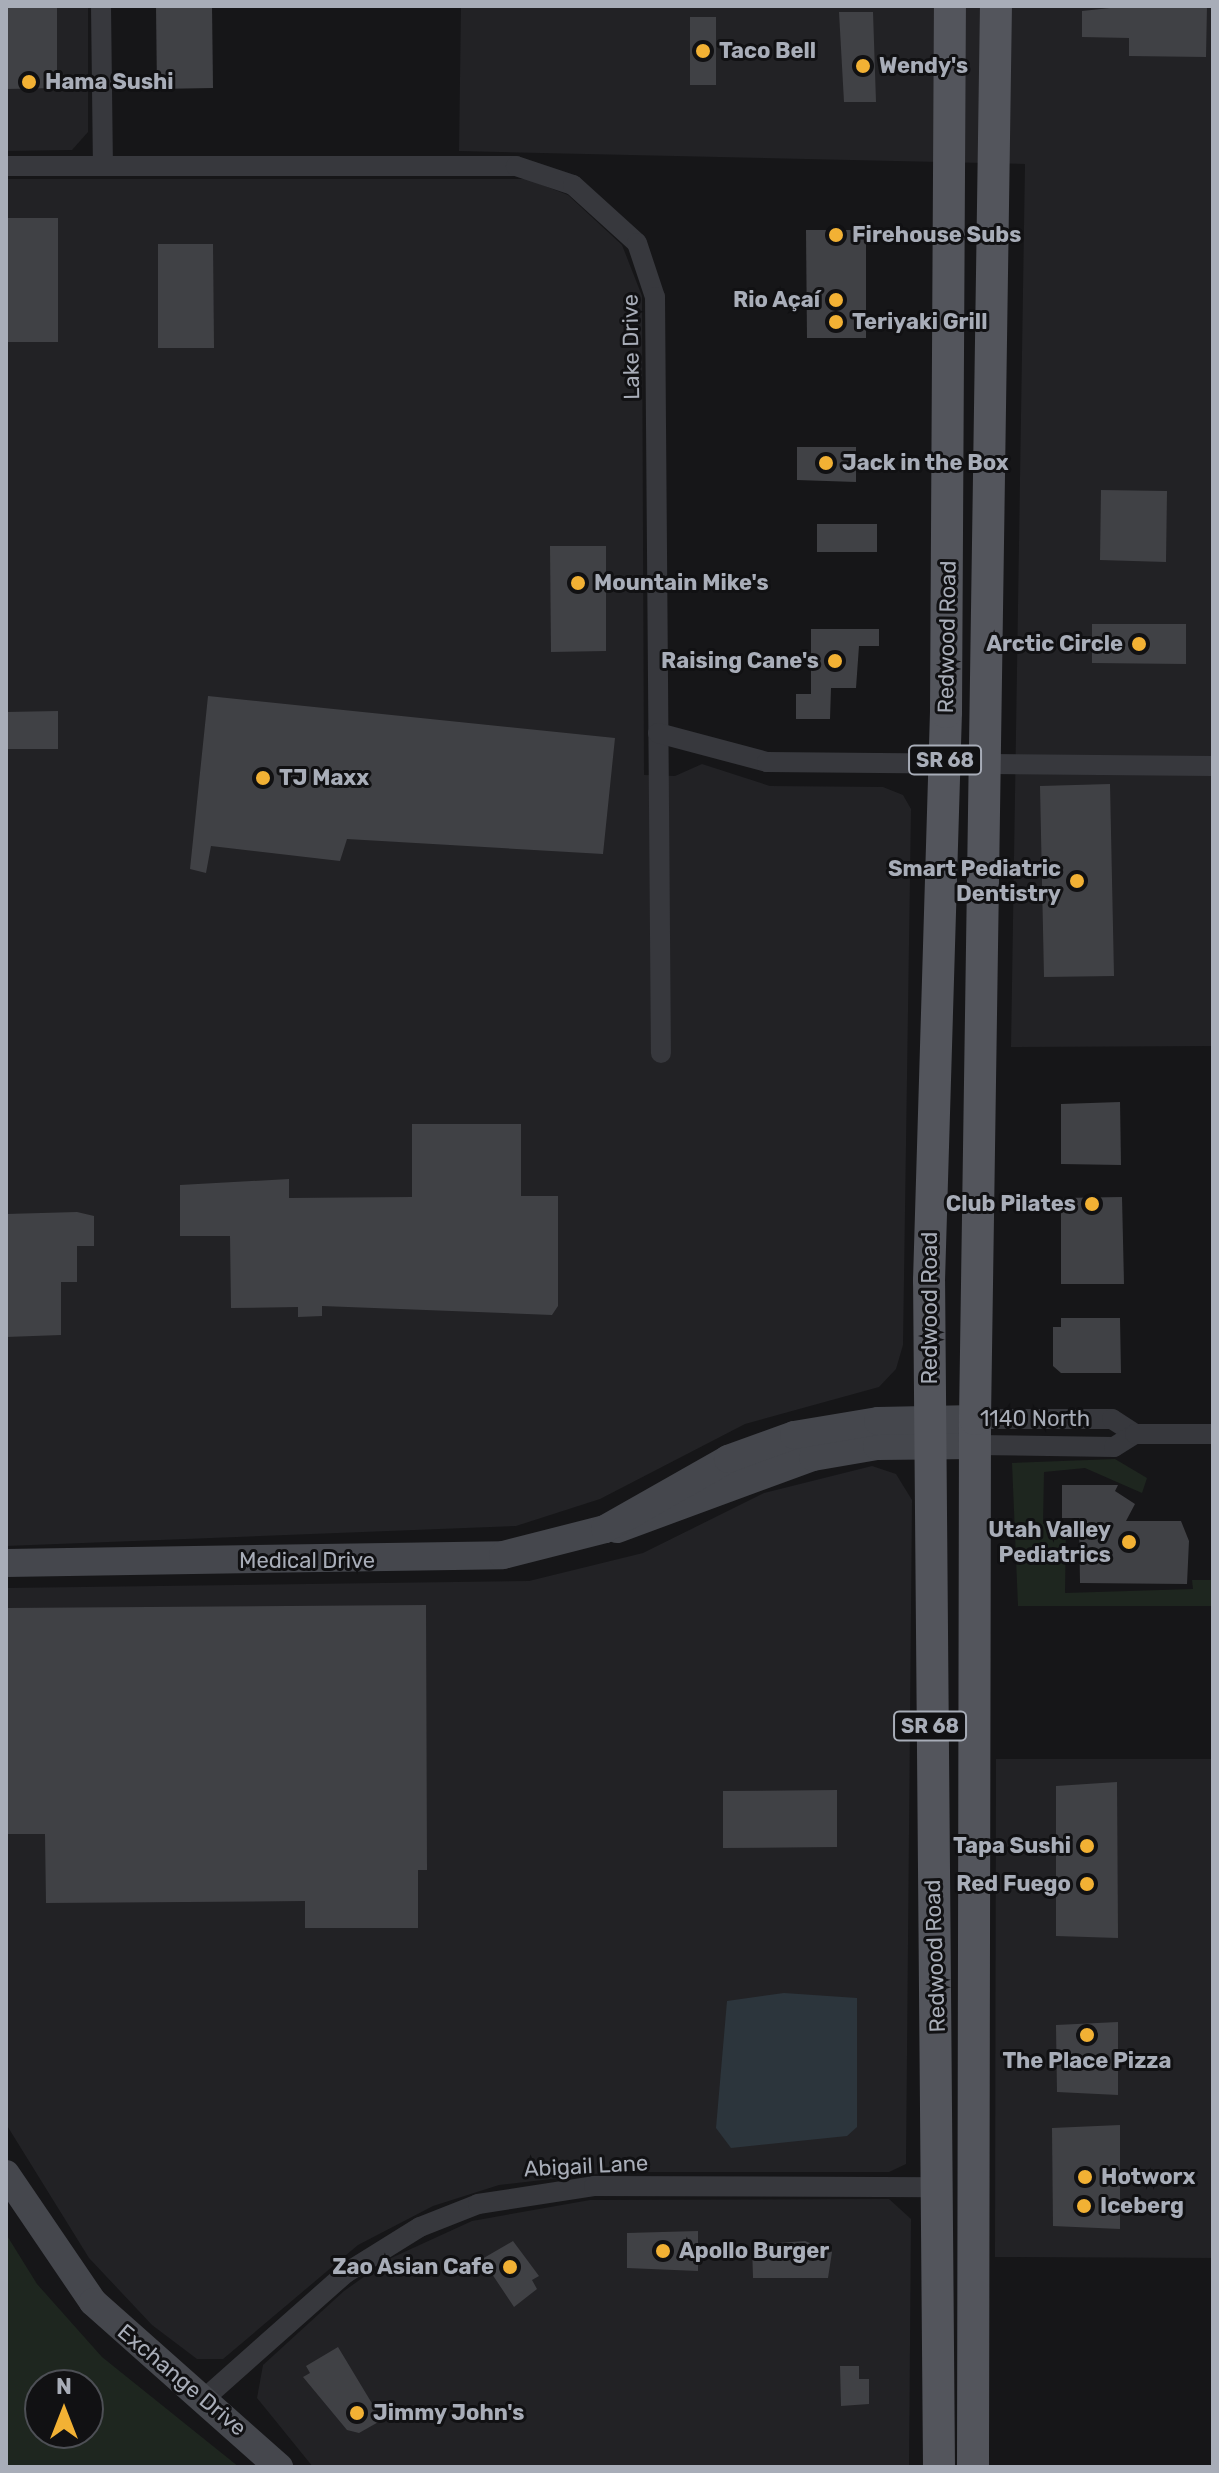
<!DOCTYPE html>
<meta charset="utf-8">
<style>
body{margin:0}
#map{position:relative;width:1219px;height:2473px;overflow:hidden;background:#161618;font-family:Rubik,sans-serif}
div>[style]{position:absolute}
[style*='--x']{left:calc(var(--x)*1px);top:calc(var(--y)*1px);width:calc(var(--w)*1px);rotate:calc(var(--a)*1deg)}
.built>*{inset:0;background:#222225}
.green>*{inset:0;background:#1e261f}
.water>*{inset:0;background:#2c353c}
.building>*{inset:0;background:#404145}
.street>*{height:20px;margin:-10px;padding:0 10px;transform-origin:10px;border-radius:10px;background:#37383d}
.secondary>*{height:28px;margin:-14px;padding:0 14px;transform-origin:14px;border-radius:14px;background:#45474d}
.primary>*{height:32px;margin:-16px;padding:0 16px;transform-origin:16px;border-radius:16px;background:#53555c}
.dots>*{width:22px;height:22px;translate:-50% -50%;box-sizing:border-box;border:4px solid #111113;border-radius:50%}
span{translate:-50% -50%;white-space:nowrap;text-align:center;line-height:1.15;-webkit-text-stroke:6px #111113;paint-order:stroke}
.shield-label span{padding:2px 6px;background:#111113;border:2px solid;border-radius:6px;-webkit-text-stroke-width:0}
.shield-label{font-size:20px;color:#a8adb8;font-weight:700}
.poi-label{font-size:22px;color:#a8adb8;font-weight:700}
.left{translate:0 -50%;text-align:left}
.right{translate:-100% -50%;text-align:right}
.street-label{font-size:22px;color:#a8adb8}
.frame{position:absolute;inset:0;border:8px solid #a8adb8;pointer-events:none}
.north{position:absolute;left:24px;top:2369px;width:80px;height:80px;box-sizing:border-box;background:#111113;border:2px solid #4d4f55;border-radius:50%;rotate:0deg;font-size:22px;font-weight:700;line-height:32px;text-align:center;color:#a8adb8}
.north::after{content:'';display:block;margin:auto;width:28px;height:36px;background:#f2b134;clip-path:polygon(50% 0,100% 100%,50% 72%,0 100%)}
</style>
<div id="map">
<div class="built">
<div style="clip-path:polygon(6px 6px,88px 6px,88px 132px,72px 150px,6px 151px)"></div>
<div style="clip-path:polygon(461px 6px,1213px 6px,1213px 1046px,1011px 1047px,1025px 164px,459px 151px)"></div>
<div style="clip-path:polygon(6px 179px,527px 179px,568px 195px,622px 245px,642px 296px,644px 775px,675px 776px,702px 764px,770px 786px,883px 787px,903px 795px,911px 809px,903px 1345px,896px 1369px,879px 1387px,745px 1424px,600px 1499px,516px 1526px,6px 1546px)"></div>
<div style="clip-path:polygon(872px 1466px,896px 1474px,912px 1500px,906px 2164px,889px 2172px,612px 2172px,499px 2185px,433px 2206px,358px 2245px,223px 2359px,197px 2359px,152px 2325px,89px 2258px,6px 2124px,6px 1588px,529px 1581px,643px 1553px,764px 1493px)"></div>
<div style="clip-path:polygon(996px 1759px,1213px 1759px,1213px 2258px,995px 2257px)"></div>
<div style="clip-path:polygon(889px 2199px,911px 2219px,909px 2467px,313px 2467px,257px 2398px,263px 2365px,344px 2291px,389px 2259px,472px 2221px,590px 2200px)"></div>
</div>
<div class="green">
<div style="clip-path:polygon(1115px 1459px,1147px 1478px,1142px 1493px,1085px 1468px,1044px 1472px,1043px 1524px,1066px 1525px,1065px 1593px,1193px 1589px,1192px 1580px,1213px 1580px,1213px 1606px,1018px 1606px,1012px 1463px)"></div>
<div style="clip-path:polygon(evenodd,6px 2234px,37px 2284px,102px 2357px,239px 2467px,6px 2467px,6px 2234px,40px 2385px,88px 2385px,88px 2433px,40px 2433px,40px 2385px)"></div>
</div>
<div class="water">
<div style="clip-path:polygon(784px 1993px,857px 1998px,857px 2127px,847px 2136px,731px 2148px,716px 2128px,727px 2001px)"></div>
</div>
<div class="building">
<div style="clip-path:polygon(6px 6px,57px 6px,57px 88px,6px 89px)"></div>
<div style="clip-path:polygon(156px 6px,212px 6px,213px 88px,157px 89px)"></div>
<div style="clip-path:polygon(1129px 6px,1207px 6px,1206px 57px,1129px 56px,1129px 38px,1082px 37px,1082px 11px)"></div>
<div style="clip-path:polygon(839px 12px,873px 12px,876px 102px,844px 102px)"></div>
<div style="clip-path:polygon(690px 17px,716px 17px,716px 85px,690px 85px)"></div>
<div style="clip-path:polygon(6px 218px,58px 218px,58px 342px,6px 342px)"></div>
<div style="clip-path:polygon(806px 230px,866px 230px,866px 338px,807px 338px)"></div>
<div style="clip-path:polygon(158px 244px,213px 244px,214px 348px,158px 348px)"></div>
<div style="clip-path:polygon(797px 447px,856px 447px,856px 482px,797px 480px)"></div>
<div style="clip-path:polygon(1101px 490px,1167px 491px,1166px 562px,1100px 560px)"></div>
<div style="clip-path:polygon(817px 524px,877px 524px,877px 552px,817px 552px)"></div>
<div style="clip-path:polygon(550px 546px,606px 546px,606px 651px,551px 652px)"></div>
<div style="clip-path:polygon(1092px 624px,1186px 624px,1186px 664px,1092px 663px)"></div>
<div style="clip-path:polygon(811px 629px,879px 629px,879px 646px,859px 646px,856px 688px,831px 688px,830px 719px,796px 719px,796px 694px,811px 694px)"></div>
<div style="clip-path:polygon(208px 696px,615px 738px,603px 854px,347px 839px,340px 861px,211px 846px,206px 873px,190px 869px)"></div>
<div style="clip-path:polygon(58px 711px,58px 749px,6px 749px,6px 712px)"></div>
<div style="clip-path:polygon(1110px 784px,1114px 976px,1044px 977px,1040px 786px)"></div>
<div style="clip-path:polygon(1120px 1102px,1121px 1165px,1061px 1164px,1061px 1104px)"></div>
<div style="clip-path:polygon(412px 1124px,521px 1124px,521px 1196px,558px 1196px,558px 1306px,552px 1315px,322px 1306px,322px 1316px,298px 1317px,298px 1307px,231px 1308px,230px 1236px,180px 1236px,180px 1185px,289px 1179px,289px 1198px,412px 1197px)"></div>
<div style="clip-path:polygon(1122px 1197px,1124px 1284px,1061px 1284px,1061px 1198px)"></div>
<div style="clip-path:polygon(77px 1212px,94px 1216px,94px 1246px,77px 1246px,77px 1282px,61px 1282px,61px 1335px,6px 1337px,6px 1214px)"></div>
<div style="clip-path:polygon(1061px 1318px,1120px 1318px,1121px 1373px,1061px 1373px,1053px 1366px,1053px 1327px,1061px 1327px)"></div>
<div style="clip-path:polygon(1062px 1485px,1118px 1485px,1115px 1491px,1135px 1504px,1126px 1521px,1181px 1521px,1189px 1541px,1187px 1584px,1080px 1583px,1079px 1518px,1062px 1518px)"></div>
<div style="clip-path:polygon(426px 1605px,427px 1870px,418px 1870px,418px 1928px,305px 1928px,305px 1901px,46px 1903px,45px 1834px,6px 1834px,6px 1608px)"></div>
<div style="clip-path:polygon(1117px 1782px,1118px 1938px,1056px 1936px,1056px 1786px)"></div>
<div style="clip-path:polygon(837px 1790px,837px 1847px,723px 1848px,723px 1791px)"></div>
<div style="clip-path:polygon(1118px 2022px,1118px 2095px,1057px 2092px,1056px 2025px)"></div>
<div style="clip-path:polygon(1120px 2125px,1120px 2229px,1053px 2226px,1052px 2128px)"></div>
<div style="clip-path:polygon(698px 2231px,698px 2271px,627px 2268px,627px 2233px)"></div>
<div style="clip-path:polygon(513px 2241px,539px 2276px,532px 2280px,537px 2289px,514px 2307px,482px 2259px)"></div>
<div style="clip-path:polygon(805px 2241px,832px 2252px,828px 2278px,753px 2278px,752px 2245px)"></div>
<div style="clip-path:polygon(338px 2347px,382px 2420px,359px 2433px,347px 2430px,303px 2377px,310px 2373px,306px 2366px)"></div>
<div style="clip-path:polygon(840px 2366px,859px 2366px,859px 2379px,869px 2379px,869px 2404px,841px 2406px)"></div>
</div>
<div class="street">
<div style="--x:101;--y:6;--w:160;--a:89.3"></div>
<div style="--x:6;--y:166;--w:510;--a:0"></div>
<div style="--x:516;--y:166;--w:60;--a:18.4"></div>
<div style="--x:573;--y:185;--w:86;--a:42.2"></div>
<div style="--x:637;--y:243;--w:57;--a:71.6"></div>
<div style="--x:655;--y:297;--w:756;--a:89.55"></div>
<div style="--x:658;--y:733;--w:113;--a:14.9"></div>
<div style="--x:767;--y:762;--w:446;--a:0.5"></div>
<div style="--x:975;--y:1419;--w:137;--a:0"></div>
<div style="--x:1112;--y:1419;--w:27;--a:33"></div>
<div style="--x:975;--y:1445;--w:139;--a:0.8"></div>
<div style="--x:1114;--y:1447;--w:25;--a:-32"></div>
<div style="--x:1135;--y:1434;--w:78;--a:0"></div>
<div style="--x:205;--y:2398;--w:188;--a:-41.6"></div>
<div style="--x:346;--y:2273;--w:87;--a:-31.9"></div>
<div style="--x:420;--y:2227;--w:62;--a:-21.6"></div>
<div style="--x:478;--y:2204;--w:117;--a:-8.8"></div>
<div style="--x:594;--y:2186;--w:345;--a:0.2"></div>
</div>
<div class="secondary">
<div style="--x:617;--y:1529;--w:209;--a:-20.2"></div>
<div style="--x:813;--y:1457;--w:65;--a:-9.8"></div>
<div style="--x:877;--y:1446;--w:98;--a:-0.6"></div>
<div style="--x:6;--y:1563;--w:497;--a:-0.9"></div>
<div style="--x:503;--y:1555;--w:105;--a:-14.3"></div>
<div style="--x:605;--y:1529;--w:142;--a:-29.6"></div>
<div style="--x:728;--y:1459;--w:70;--a:-20"></div>
<div style="--x:794;--y:1435;--w:85;--a:-9.5"></div>
<div style="--x:878;--y:1421;--w:97;--a:-1.2"></div>
<div style="--x:6;--y:2174;--w:155;--a:55.8"></div>
<div style="--x:93;--y:2302;--w:249;--a:41.6"></div>
</div>
<div class="primary">
<div style="--x:939;--y:2467;--w:1186;--a:-90.48"></div>
<div style="--x:929;--y:1281;--w:569;--a:-88.29"></div>
<div style="--x:946;--y:712;--w:706;--a:-89.68"></div>
<div style="--x:973;--y:2467;--w:1048;--a:-89.89"></div>
<div style="--x:975;--y:1419;--w:1413;--a:-89.15"></div>
</div>
<div class="dots">
<div style="left:703px;top:51px;background:#f2b134"></div>
<div style="left:863px;top:66px;background:#f2b134"></div>
<div style="left:29px;top:82px;background:#f2b134"></div>
<div style="left:836px;top:235px;background:#f2b134"></div>
<div style="left:836px;top:300px;background:#f2b134"></div>
<div style="left:836px;top:322px;background:#f2b134"></div>
<div style="left:826px;top:463px;background:#f2b134"></div>
<div style="left:578px;top:583px;background:#f2b134"></div>
<div style="left:1139px;top:644px;background:#f2b134"></div>
<div style="left:835px;top:661px;background:#f2b134"></div>
<div style="left:263px;top:778px;background:#f2b134"></div>
<div style="left:1077px;top:881px;background:#f2b134"></div>
<div style="left:1092px;top:1204px;background:#f2b134"></div>
<div style="left:1129px;top:1542px;background:#f2b134"></div>
<div style="left:1087px;top:1846px;background:#f2b134"></div>
<div style="left:1087px;top:1884px;background:#f2b134"></div>
<div style="left:1087px;top:2035px;background:#f2b134"></div>
<div style="left:1085px;top:2177px;background:#f2b134"></div>
<div style="left:1084px;top:2206px;background:#f2b134"></div>
<div style="left:663px;top:2251px;background:#f2b134"></div>
<div style="left:510px;top:2267px;background:#f2b134"></div>
<div style="left:357px;top:2413px;background:#f2b134"></div>
</div>
<div class="shield-label">
<span style="left:945px;top:760px">SR 68</span>
<span style="left:930px;top:1726px">SR 68</span>
</div>
<div class="poi-label">
<span class="left" style="left:719px;top:51px">Taco Bell</span>
<span class="left" style="left:879px;top:66px">Wendy's</span>
<span class="left" style="left:45px;top:82px">Hama Sushi</span>
<span class="left" style="left:852px;top:235px">Firehouse Subs</span>
<span class="right" style="left:820px;top:300px">Rio Açaí</span>
<span class="left" style="left:852px;top:322px">Teriyaki Grill</span>
<span class="left" style="left:842px;top:463px">Jack in the Box</span>
<span class="left" style="left:594px;top:583px">Mountain Mike's</span>
<span class="right" style="left:1123px;top:644px">Arctic Circle</span>
<span class="right" style="left:819px;top:661px">Raising Cane's</span>
<span class="left" style="left:279px;top:778px">TJ Maxx</span>
<span class="right" style="left:1061px;top:881px">Smart Pediatric<br>Dentistry</span>
<span class="right" style="left:1076px;top:1204px">Club Pilates</span>
<span class="right" style="left:1111px;top:1542px">Utah Valley<br>Pediatrics</span>
<span class="right" style="left:1071px;top:1846px">Tapa Sushi</span>
<span class="right" style="left:1071px;top:1884px">Red Fuego</span>
<span style="left:1087px;top:2061px">The Place Pizza</span>
<span class="left" style="left:1101px;top:2177px">Hotworx</span>
<span class="left" style="left:1100px;top:2206px">Iceberg</span>
<span class="left" style="left:679px;top:2251px">Apollo Burger</span>
<span class="right" style="left:494px;top:2267px">Zao Asian Cafe</span>
<span class="left" style="left:373px;top:2413px">Jimmy John's</span>
</div>
<div class="street-label">
<span style="left:631px;top:347px;rotate:-91deg">Lake Drive</span>
<span style="left:947px;top:637px;rotate:-89deg">Redwood Road</span>
<span style="left:930px;top:1308px;rotate:-90deg">Redwood Road</span>
<span style="left:1035px;top:1419px">1140 North</span>
<span style="left:307px;top:1561px">Medical Drive</span>
<span style="left:935px;top:1956px;rotate:-92deg">Redwood Road</span>
<span style="left:586px;top:2166px;rotate:-3deg">Abigail Lane</span>
<span style="left:182px;top:2380px;rotate:40deg">Exchange Drive</span>
</div>
<div class="frame"></div>
<div class="north">N</div>
</div>
